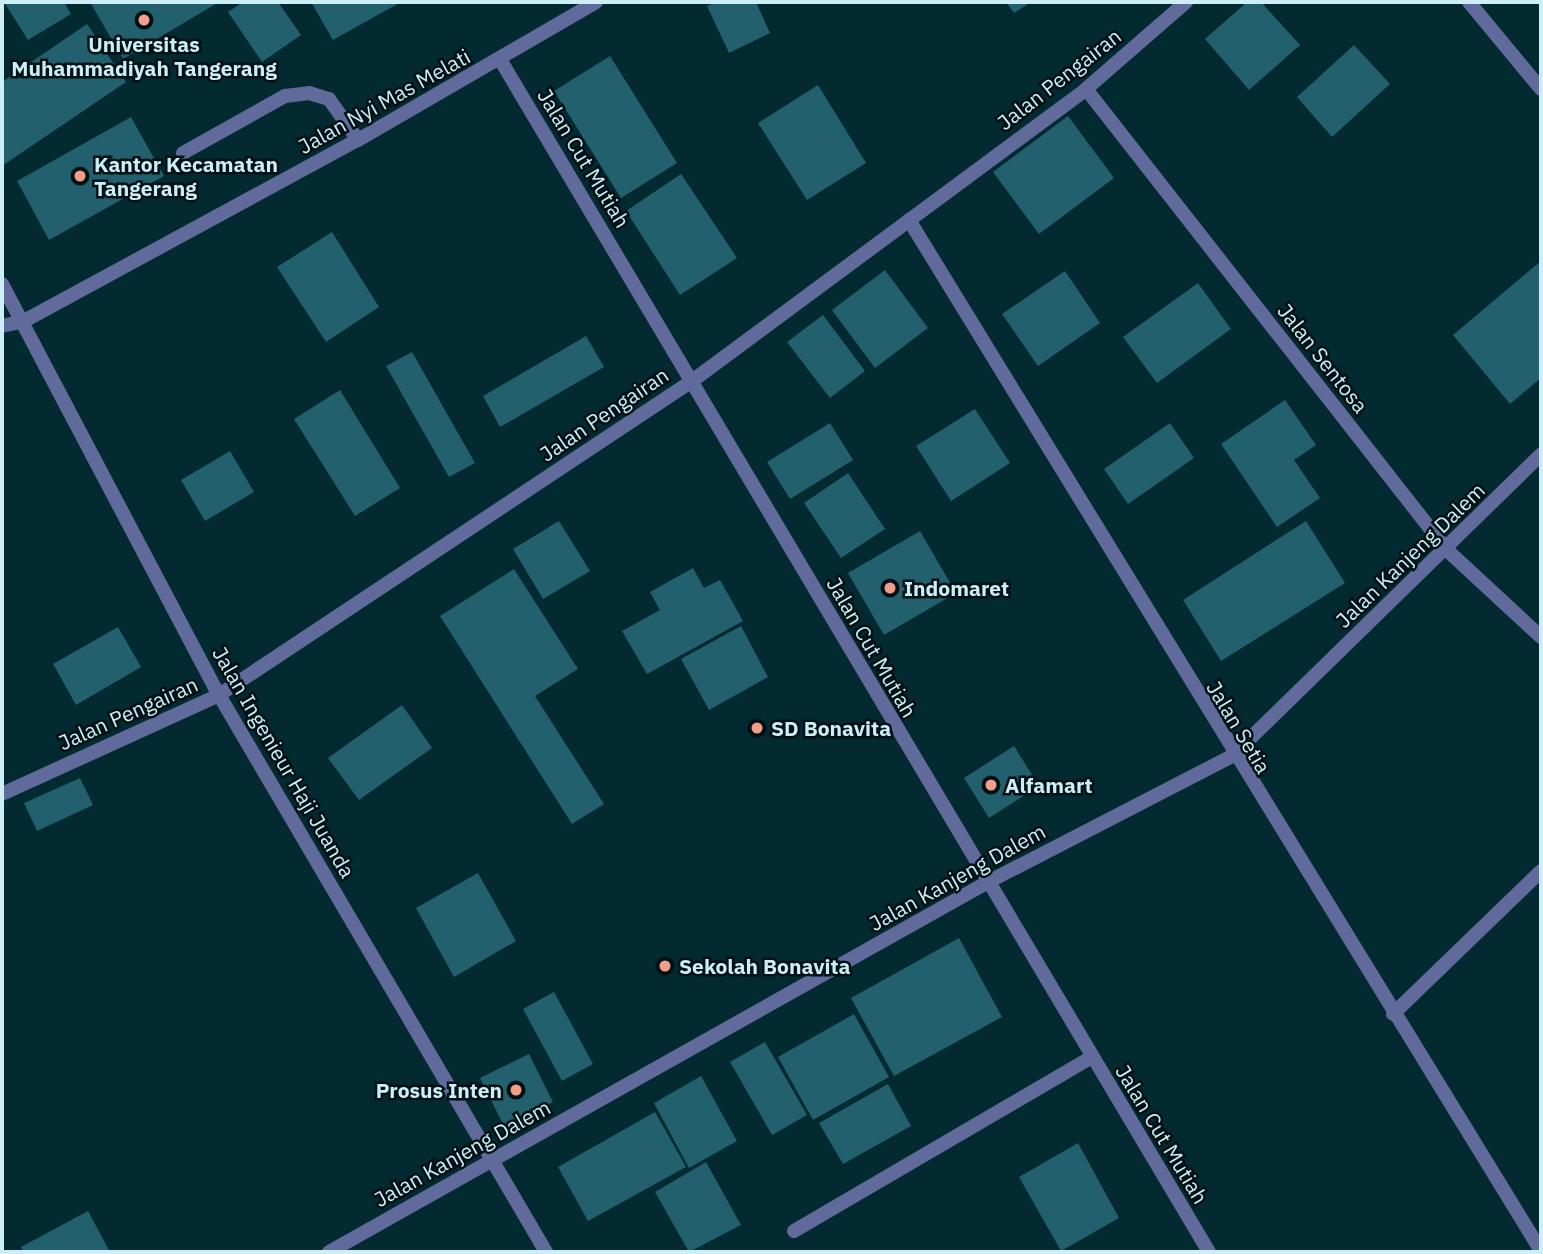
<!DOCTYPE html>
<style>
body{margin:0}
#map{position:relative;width:1543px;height:1254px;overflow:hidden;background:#032a31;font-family:"IBM Plex Sans",sans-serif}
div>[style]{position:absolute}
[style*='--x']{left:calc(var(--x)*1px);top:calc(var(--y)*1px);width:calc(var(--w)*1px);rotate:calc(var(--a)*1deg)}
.building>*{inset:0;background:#21606c}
.service>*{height:14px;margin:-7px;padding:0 7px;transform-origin:7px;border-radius:7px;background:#606b9b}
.minor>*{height:14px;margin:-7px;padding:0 7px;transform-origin:7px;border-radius:7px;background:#606b9b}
.tertiary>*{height:14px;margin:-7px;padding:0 7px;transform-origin:7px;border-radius:7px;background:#606b9b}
.dots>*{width:19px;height:19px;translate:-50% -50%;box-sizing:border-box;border:4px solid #001115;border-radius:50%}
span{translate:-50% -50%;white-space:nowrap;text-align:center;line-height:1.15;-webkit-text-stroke:5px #001115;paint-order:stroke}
.poi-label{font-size:21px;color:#cdeef5;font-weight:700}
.left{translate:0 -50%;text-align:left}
.right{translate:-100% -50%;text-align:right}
.street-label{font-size:21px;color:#cdeef5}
.frame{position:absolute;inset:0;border:4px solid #cdeef5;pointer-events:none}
</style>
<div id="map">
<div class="building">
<div style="clip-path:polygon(4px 2px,64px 2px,71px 14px,28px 40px)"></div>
<div style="clip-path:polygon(90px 2px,219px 2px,123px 59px)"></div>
<div style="clip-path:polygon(243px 2px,278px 2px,301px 35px,262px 62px,228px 12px)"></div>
<div style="clip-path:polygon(311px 2px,401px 2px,333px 40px)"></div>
<div style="clip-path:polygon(716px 2px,756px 2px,770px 33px,729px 53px,707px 6px)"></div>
<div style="clip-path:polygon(1006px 2px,1031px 2px,1014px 13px)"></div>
<div style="clip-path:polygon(1247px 2px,1261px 2px,1300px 45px,1249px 90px,1205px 39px)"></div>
<div style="clip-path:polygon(87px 24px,126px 82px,2px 166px,2px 82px)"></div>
<div style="clip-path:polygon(1354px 45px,1390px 84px,1332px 137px,1297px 97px)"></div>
<div style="clip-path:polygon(610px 56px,677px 163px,621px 198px,554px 91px)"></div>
<div style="clip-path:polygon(818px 85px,866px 163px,807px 200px,758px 123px)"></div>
<div style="clip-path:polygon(1068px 116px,1114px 178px,1039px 234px,993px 172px)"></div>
<div style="clip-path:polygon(131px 117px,164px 176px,49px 240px,17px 181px)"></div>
<div style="clip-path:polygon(681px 174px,737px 258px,680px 295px,626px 211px)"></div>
<div style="clip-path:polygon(332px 232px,379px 307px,326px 342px,277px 267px)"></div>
<div style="clip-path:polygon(1541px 261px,1541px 378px,1510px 404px,1453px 335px)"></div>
<div style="clip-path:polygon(885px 270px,928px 328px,875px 368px,832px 310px)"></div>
<div style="clip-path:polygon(1065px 271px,1100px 323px,1038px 366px,1002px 314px)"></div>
<div style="clip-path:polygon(1198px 283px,1231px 329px,1157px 383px,1123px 337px)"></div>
<div style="clip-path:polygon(823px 315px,865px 371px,830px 398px,787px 342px)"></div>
<div style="clip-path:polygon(586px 336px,604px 367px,500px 427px,483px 396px)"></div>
<div style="clip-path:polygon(412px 352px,475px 463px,449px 477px,386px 366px)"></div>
<div style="clip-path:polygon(340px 390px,400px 488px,355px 516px,294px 419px)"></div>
<div style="clip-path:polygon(1285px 400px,1316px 445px,1294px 460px,1320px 498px,1277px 527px,1221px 444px)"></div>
<div style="clip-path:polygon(975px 409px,1010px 463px,951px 501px,916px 446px)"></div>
<div style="clip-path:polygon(830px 423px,853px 460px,790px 499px,767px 462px)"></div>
<div style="clip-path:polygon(1170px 423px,1194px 458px,1128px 504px,1104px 469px)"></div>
<div style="clip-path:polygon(230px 451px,254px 492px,205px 521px,181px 480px)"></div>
<div style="clip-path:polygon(848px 473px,885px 529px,841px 558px,804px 503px)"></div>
<div style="clip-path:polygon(559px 521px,590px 571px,543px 599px,513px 549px)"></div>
<div style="clip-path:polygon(1306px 521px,1345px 583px,1221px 661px,1183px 600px)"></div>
<div style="clip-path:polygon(920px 531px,956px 593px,884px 635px,848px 573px)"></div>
<div style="clip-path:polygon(693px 568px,704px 588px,720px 580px,743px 621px,647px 674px,622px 631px,660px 610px,650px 592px)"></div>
<div style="clip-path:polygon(514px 569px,578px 669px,535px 696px,604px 804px,572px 824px,440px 616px)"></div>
<div style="clip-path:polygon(741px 626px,768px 677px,709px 710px,681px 659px)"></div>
<div style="clip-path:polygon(118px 627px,141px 667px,76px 705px,53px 664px)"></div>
<div style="clip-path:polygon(402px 705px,432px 748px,359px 800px,328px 758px)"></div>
<div style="clip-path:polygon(1014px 746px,1039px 786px,989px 818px,964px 778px)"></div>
<div style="clip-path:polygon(80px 778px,93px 805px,37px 831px,24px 803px)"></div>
<div style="clip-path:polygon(478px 873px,516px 941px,454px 977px,416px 908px)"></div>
<div style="clip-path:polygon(959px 938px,1002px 1017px,894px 1076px,851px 998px)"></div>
<div style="clip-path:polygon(554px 992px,593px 1064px,562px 1081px,523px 1009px)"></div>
<div style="clip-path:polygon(854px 1014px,889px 1077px,813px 1120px,778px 1057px)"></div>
<div style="clip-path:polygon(765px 1042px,807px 1115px,772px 1135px,730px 1062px)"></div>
<div style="clip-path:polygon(529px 1054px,553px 1102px,504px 1126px,480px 1078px)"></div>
<div style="clip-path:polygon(701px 1076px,737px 1141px,689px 1168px,654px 1103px)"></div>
<div style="clip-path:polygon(888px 1084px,911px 1126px,843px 1164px,819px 1123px)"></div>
<div style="clip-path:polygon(655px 1112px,686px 1167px,588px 1221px,558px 1167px)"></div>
<div style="clip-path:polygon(1078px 1143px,1119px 1218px,1061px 1251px,1019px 1177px)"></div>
<div style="clip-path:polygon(706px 1162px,741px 1225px,689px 1252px,655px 1192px)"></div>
<div style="clip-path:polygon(88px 1211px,110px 1252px,23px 1252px,21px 1247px)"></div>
</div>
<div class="service">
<div style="--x:183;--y:153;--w:117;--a:-29.2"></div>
<div style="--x:285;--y:96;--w:24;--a:-7"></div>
<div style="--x:309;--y:93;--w:21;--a:17"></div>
<div style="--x:329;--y:99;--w:50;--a:54.7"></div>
</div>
<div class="minor">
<div style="--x:501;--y:61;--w:1386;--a:59.27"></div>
<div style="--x:1086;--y:89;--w:586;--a:51.94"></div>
<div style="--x:1447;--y:550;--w:128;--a:42.8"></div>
<div style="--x:909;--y:220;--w:1209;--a:58.49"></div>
<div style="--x:2;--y:326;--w:23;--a:-13"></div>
<div style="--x:24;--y:321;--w:380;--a:-28.5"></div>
<div style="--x:358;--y:140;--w:275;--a:-30.1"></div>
<div style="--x:2;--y:794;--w:239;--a:-24.5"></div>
<div style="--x:219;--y:695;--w:568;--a:-33.58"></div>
<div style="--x:692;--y:381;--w:490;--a:-36.5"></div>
<div style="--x:1086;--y:89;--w:133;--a:-41"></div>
<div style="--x:1393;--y:1014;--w:206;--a:-44"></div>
<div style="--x:794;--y:1231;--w:345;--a:-30.3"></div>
<div style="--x:329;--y:1252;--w:754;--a:-29.32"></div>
<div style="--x:986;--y:883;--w:277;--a:-27.3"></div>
<div style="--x:1232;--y:756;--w:432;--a:-44.3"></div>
</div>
<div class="tertiary">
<div style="--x:1469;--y:2;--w:113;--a:50.4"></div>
<div style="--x:2;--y:284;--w:465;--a:62.2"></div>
<div style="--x:219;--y:695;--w:646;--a:59.58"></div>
</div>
<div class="dots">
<div style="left:144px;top:20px;background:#f49e8a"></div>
<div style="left:80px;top:176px;background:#f49e8a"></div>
<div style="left:890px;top:588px;background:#f49e8a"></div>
<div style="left:757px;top:728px;background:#f49e8a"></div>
<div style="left:991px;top:785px;background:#f49e8a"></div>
<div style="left:665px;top:966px;background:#f49e8a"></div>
<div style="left:516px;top:1090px;background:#f49e8a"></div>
</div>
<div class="poi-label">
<span style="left:144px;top:56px">Universitas<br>Muhammadiyah Tangerang</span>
<span class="left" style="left:94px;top:176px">Kantor Kecamatan<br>Tangerang</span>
<span class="left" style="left:904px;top:588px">Indomaret</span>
<span class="left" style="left:771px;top:728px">SD Bonavita</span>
<span class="left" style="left:1005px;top:785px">Alfamart</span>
<span class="left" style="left:679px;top:966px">Sekolah Bonavita</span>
<span class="right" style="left:502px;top:1090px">Prosus Inten</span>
</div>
<div class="street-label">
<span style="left:1059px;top:79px;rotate:-38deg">Jalan Pengairan</span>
<span style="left:384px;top:101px;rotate:-29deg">Jalan Nyi Mas Melati</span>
<span style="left:584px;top:158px;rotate:59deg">Jalan Cut Mutiah</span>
<span style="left:1323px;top:358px;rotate:52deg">Jalan Sentosa</span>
<span style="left:604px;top:414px;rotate:-34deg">Jalan Pengairan</span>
<span style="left:1410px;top:555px;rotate:-44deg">Jalan Kanjeng Dalem</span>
<span style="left:872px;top:647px;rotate:60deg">Jalan Cut Mutiah</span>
<span style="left:128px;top:713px;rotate:-24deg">Jalan Pengairan</span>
<span style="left:1239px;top:727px;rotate:59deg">Jalan Setia</span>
<span style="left:284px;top:762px;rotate:60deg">Jalan Ingenieur Haji Juanda</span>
<span style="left:957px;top:877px;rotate:-29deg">Jalan Kanjeng Dalem</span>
<span style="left:1162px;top:1134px;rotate:59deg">Jalan Cut Mutiah</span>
<span style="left:462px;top:1153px;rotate:-29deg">Jalan Kanjeng Dalem</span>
</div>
<div class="frame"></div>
</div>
